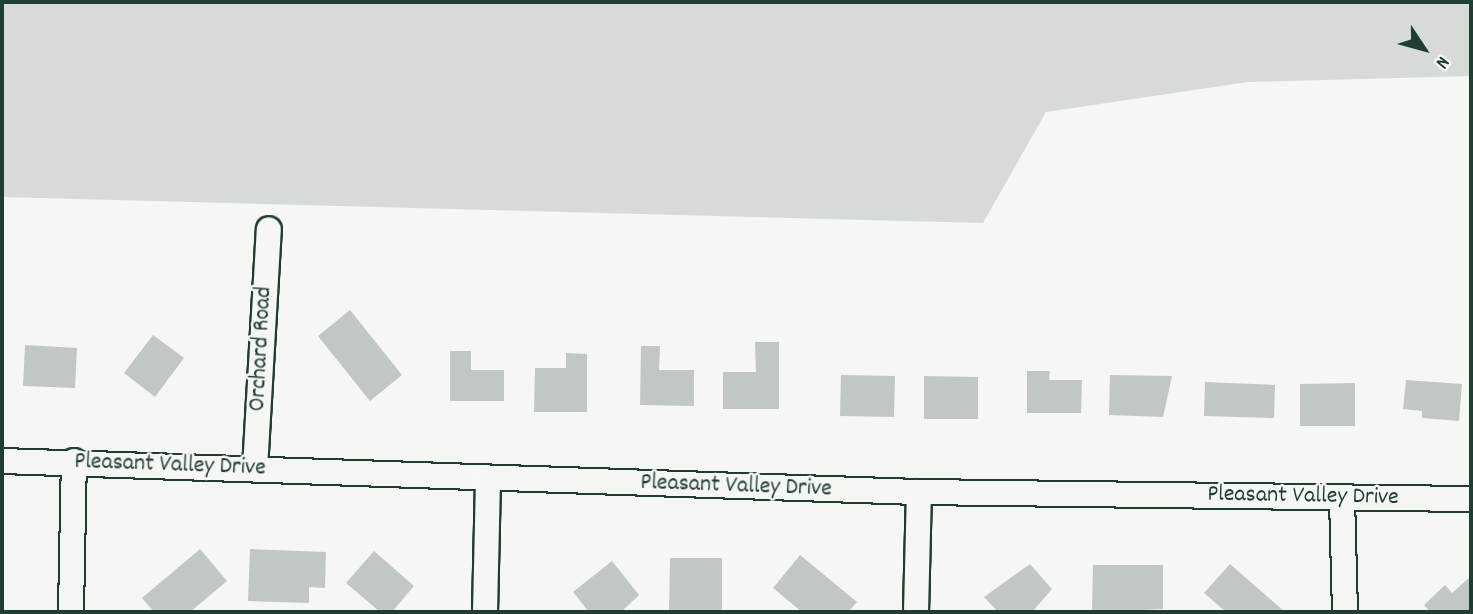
<!DOCTYPE html>
<style>
body{margin:0}
#map{position:relative;width:1473px;height:614px;overflow:hidden;background:#f6f6f2;font-family:Dekko,sans-serif}
div>[style]{position:absolute}
[style*='--x']{left:calc(var(--x)*1px);top:calc(var(--y)*1px);width:calc(var(--w)*1px);rotate:calc(var(--a)*1deg)}
.green>*{inset:0;background:#d6dbd6}
.building>*{inset:0;background:#c1c8c3}
.roads{filter:drop-shadow(2px 0 #1f3d34) drop-shadow(-2px 0 #1f3d34) drop-shadow(0 2px #1f3d34) drop-shadow(0 -2px #1f3d34)}
.minor>*{height:24px;margin:-12px;padding:0 12px;transform-origin:12px;border-radius:12px;background:#f6f6f2}
span{translate:-50% -50%;white-space:nowrap;text-align:center;line-height:1.15;-webkit-text-stroke:5px #f6f6f2;paint-order:stroke}
.street-label{font-size:24px;color:#1f3d34}
.frame{position:absolute;inset:0;border:4px solid #1f3d34;pointer-events:none}
.north{position:absolute;left:1389px;top:14px;width:70px;height:70px;-webkit-text-stroke:5px #f6f6f2;paint-order:stroke;rotate:126deg;font-size:19px;font-weight:700;line-height:28px;text-align:center;color:#1f3d34}
.north::after{content:'';display:block;margin:auto;width:24px;height:32px;background:#1f3d34;clip-path:polygon(50% 0,100% 100%,50% 72%,0 100%)}
</style>
<div id="map">
<div class="green">
<div style="clip-path:polygon(2px 2px,1471px 2px,1471px 76px,1248px 82px,1046px 112px,983px 223px,2px 197px)"></div>
</div>
<div class="building">
<div style="clip-path:polygon(350px 310px,402px 375px,370px 401px,318px 336px)"></div>
<div style="clip-path:polygon(153px 335px,184px 358px,155px 397px,124px 373px)"></div>
<div style="clip-path:polygon(755px 342px,779px 342px,779px 409px,723px 409px,723px 372px,756px 372px)"></div>
<div style="clip-path:polygon(25px 345px,77px 348px,75px 388px,23px 386px)"></div>
<div style="clip-path:polygon(641px 346px,660px 346px,659px 370px,694px 370px,694px 406px,640px 405px)"></div>
<div style="clip-path:polygon(450px 351px,471px 351px,471px 370px,504px 370px,504px 401px,450px 401px)"></div>
<div style="clip-path:polygon(566px 353px,587px 354px,587px 412px,534px 412px,535px 368px,566px 368px)"></div>
<div style="clip-path:polygon(1027px 371px,1050px 371px,1049px 380px,1082px 380px,1081px 413px,1027px 413px)"></div>
<div style="clip-path:polygon(841px 375px,895px 376px,894px 417px,840px 416px)"></div>
<div style="clip-path:polygon(1110px 375px,1172px 376px,1163px 417px,1109px 415px)"></div>
<div style="clip-path:polygon(924px 376px,978px 377px,978px 419px,924px 419px)"></div>
<div style="clip-path:polygon(1406px 380px,1462px 384px,1459px 421px,1422px 418px,1422px 411px,1403px 409px)"></div>
<div style="clip-path:polygon(1205px 382px,1275px 385px,1274px 418px,1204px 416px)"></div>
<div style="clip-path:polygon(1355px 383px,1355px 426px,1300px 426px,1300px 384px)"></div>
<div style="clip-path:polygon(200px 549px,227px 581px,190px 612px,154px 612px,142px 598px)"></div>
<div style="clip-path:polygon(250px 549px,326px 552px,325px 588px,309px 587px,309px 603px,248px 601px)"></div>
<div style="clip-path:polygon(374px 551px,414px 586px,392px 612px,380px 612px,346px 583px)"></div>
<div style="clip-path:polygon(800px 555px,857px 602px,848px 612px,802px 612px,773px 588px)"></div>
<div style="clip-path:polygon(670px 558px,722px 558px,722px 612px,669px 612px)"></div>
<div style="clip-path:polygon(612px 561px,639px 595px,621px 612px,589px 612px,573px 592px)"></div>
<div style="clip-path:polygon(1030px 564px,1052px 589px,1032px 612px,998px 612px,984px 597px)"></div>
<div style="clip-path:polygon(1230px 564px,1285px 612px,1226px 612px,1204px 593px)"></div>
<div style="clip-path:polygon(1093px 565px,1163px 565px,1163px 609px,1092px 612px)"></div>
<div style="clip-path:polygon(1471px 576px,1471px 612px,1430px 612px,1424px 605px,1445px 585px,1452px 593px)"></div>
</div>
<div class="roads">
<div class="minor">
<div style="--x:2;--y:461;--w:918;--a:1.94"></div>
<div style="--x:919;--y:492;--w:552;--a:0.73"></div>
<div style="--x:255;--y:469;--w:240;--a:-86.7"></div>
<div style="--x:1342;--y:498;--w:114;--a:88.5"></div>
<div style="--x:71;--y:612;--w:151;--a:-88.9"></div>
<div style="--x:485;--y:612;--w:132;--a:-88.7"></div>
<div style="--x:916;--y:612;--w:120;--a:-88.6"></div>
</div>
</div>
<div class="street-label">
<span style="left:262px;top:349px;rotate:-87deg">Orchard Road</span>
<span style="left:170px;top:466px;rotate:2deg">Pleasant Valley Drive</span>
<span style="left:736px;top:487px;rotate:2deg">Pleasant Valley Drive</span>
<span style="left:1303px;top:497px;rotate:1deg">Pleasant Valley Drive</span>
</div>
<div class="frame"></div>
<div class="north">N</div>
</div>
